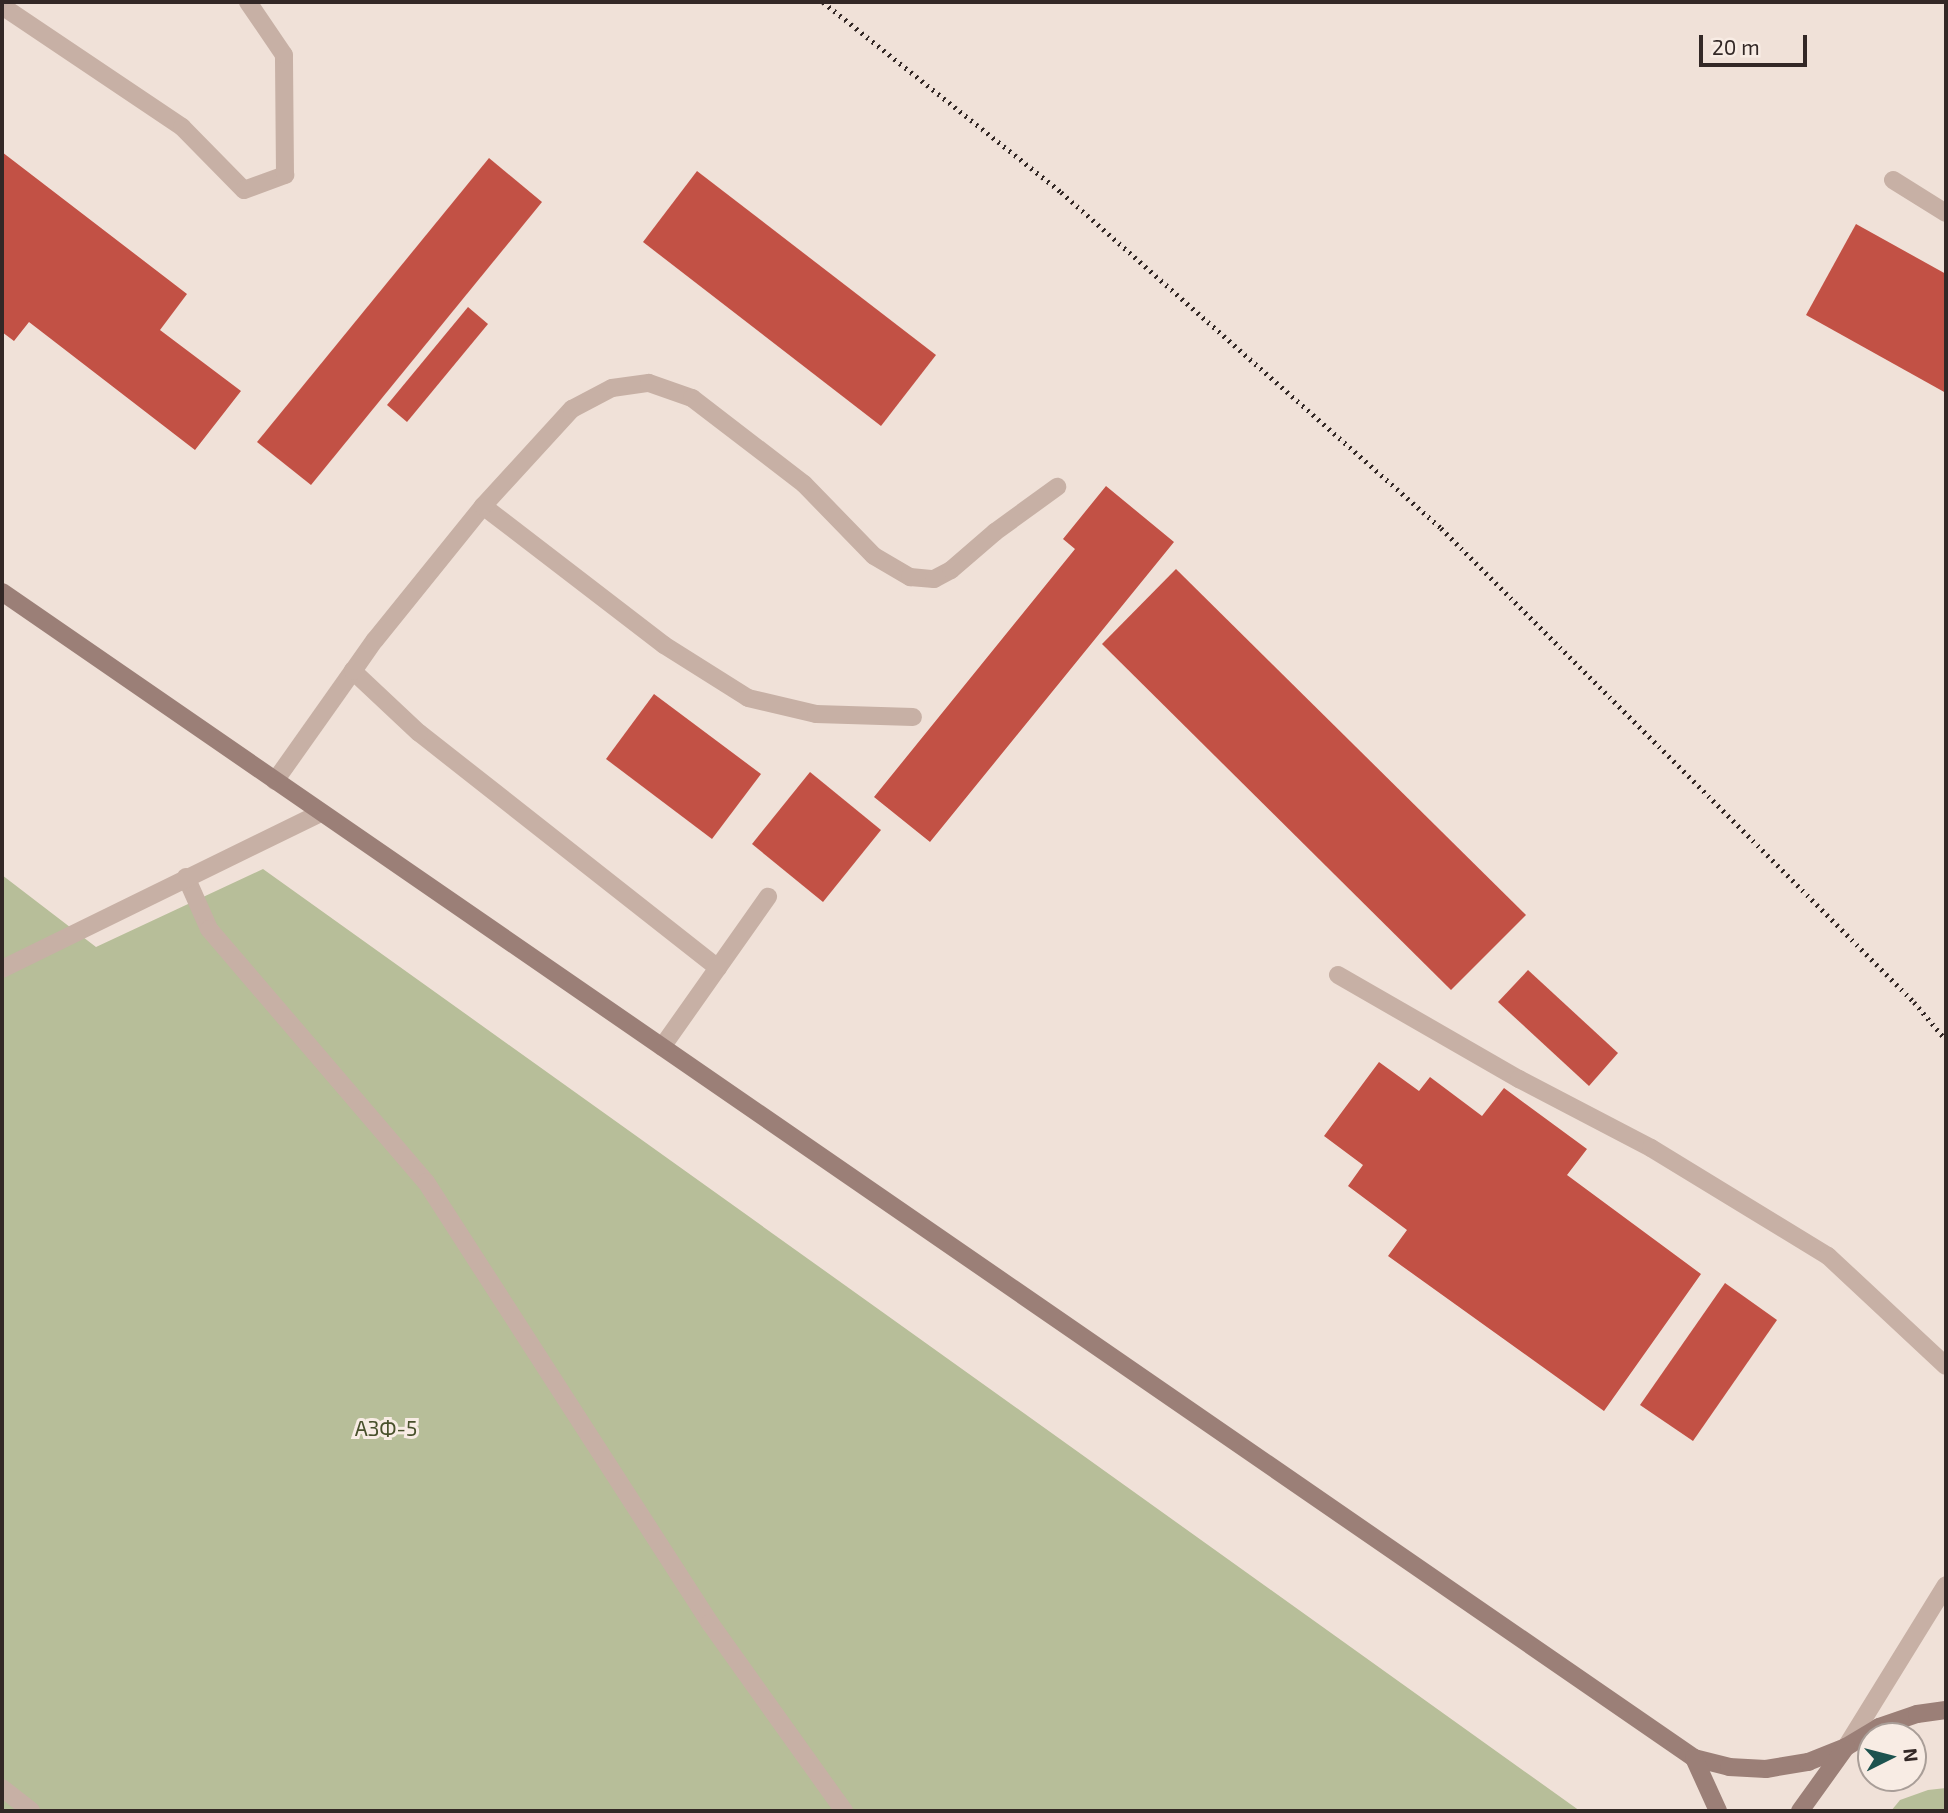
<!DOCTYPE html>
<meta charset="utf-8">
<style>
body{margin:0}
#map{position:relative;width:1948px;height:1813px;overflow:hidden;background:#f0e1d8;font-family:"Exo 2",sans-serif}
div>[style]{position:absolute}
[style*='--x']{left:calc(var(--x)*1px);top:calc(var(--y)*1px);width:calc(var(--w)*1px);rotate:calc(var(--a)*1deg)}
.green>*{inset:0;background:#b7be99}
.building>*{inset:0;background:#c25145}
.lane>*{height:18px;margin:-9px;padding:0 9px;transform-origin:9px;border-radius:9px;background:#c7b0a5}
.street>*{height:18px;margin:-9px;padding:0 9px;transform-origin:9px;border-radius:9px;background:#c7b0a5}
.secondary>*{height:18px;margin:-9px;padding:0 9px;transform-origin:9px;border-radius:9px;background:#9b7f77}
.rail>*{height:5px;margin-top:-2.5px;transform-origin:0;background:repeating-linear-gradient(90deg,#332826 0 2px,transparent 0 7px)}
span{translate:-50% -50%;white-space:nowrap;text-align:center;line-height:1.15;-webkit-text-stroke:6px #f8ece4;paint-order:stroke}
.park-label{font-size:21px;color:#48502b}
.frame{position:absolute;inset:0;border:4px solid #332826;pointer-events:none}
.north{position:absolute;left:1857px;top:1722px;width:70px;height:70px;box-sizing:border-box;background:#f8ece4;border:2px solid #a99e98;border-radius:50%;rotate:84deg;font-size:19px;font-weight:700;line-height:28px;text-align:center;color:#332826}
.north::after{content:'';display:block;margin:auto;width:24px;height:32px;background:#1d534f;clip-path:polygon(50% 0,100% 100%,50% 72%,0 100%)}
.scale{position:absolute;left:1699px;top:35px;width:108px;height:32px;box-sizing:border-box;border:4px solid #332826;border-top:0;padding-left:9px;font-size:21px;line-height:24px;white-space:nowrap;color:#332826;-webkit-text-stroke:5px #f8ece4;paint-order:stroke}
</style>
<div id="map">
<div class="green">
<div style="clip-path:polygon(263px 869px,1580px 1811px,2px 1811px,2px 875px,96px 947px)"></div>
<div style="clip-path:polygon(1946px 1788px,1946px 1811px,1891px 1811px,1900px 1800px,1928px 1790px)"></div>
</div>
<div class="building">
<div style="clip-path:polygon(2px 152px,187px 294px,160px 330px,241px 391px,195px 450px,29px 322px,14px 341px,2px 332px)"></div>
<div style="clip-path:polygon(489px 158px,542px 202px,311px 485px,257px 442px)"></div>
<div style="clip-path:polygon(697px 171px,936px 355px,881px 426px,643px 242px)"></div>
<div style="clip-path:polygon(1856px 224px,1946px 274px,1946px 393px,1806px 315px)"></div>
<div style="clip-path:polygon(468px 307px,488px 324px,407px 422px,387px 405px)"></div>
<div style="clip-path:polygon(1106px 486px,1174px 542px,930px 842px,874px 797px,1075px 549px,1063px 539px)"></div>
<div style="clip-path:polygon(1176px 569px,1526px 915px,1451px 990px,1102px 644px)"></div>
<div style="clip-path:polygon(654px 694px,761px 774px,712px 839px,606px 759px)"></div>
<div style="clip-path:polygon(810px 772px,881px 830px,823px 902px,752px 844px)"></div>
<div style="clip-path:polygon(1528px 970px,1618px 1053px,1589px 1086px,1498px 1002px)"></div>
<div style="clip-path:polygon(1379px 1062px,1419px 1091px,1430px 1077px,1482px 1116px,1504px 1088px,1587px 1149px,1567px 1175px,1701px 1274px,1604px 1411px,1388px 1256px,1407px 1230px,1348px 1186px,1363px 1165px,1324px 1136px)"></div>
<div style="clip-path:polygon(1725px 1283px,1777px 1320px,1693px 1441px,1640px 1405px)"></div>
</div>
<div class="lane">
<div style="--x:2;--y:6;--w:217;--a:33.9"></div>
<div style="--x:182;--y:127;--w:88;--a:45.5"></div>
<div style="--x:244;--y:190;--w:44;--a:-20.1"></div>
<div style="--x:285;--y:175;--w:120;--a:-90.5"></div>
<div style="--x:284;--y:55;--w:64;--a:-124.2"></div>
<div style="--x:1893;--y:180;--w:62;--a:31.9"></div>
<div style="--x:483;--y:506;--w:228;--a:37.5"></div>
<div style="--x:664;--y:645;--w:99;--a:32.2"></div>
<div style="--x:748;--y:698;--w:70;--a:13.2"></div>
<div style="--x:816;--y:714;--w:97;--a:1.8"></div>
<div style="--x:275;--y:781;--w:135;--a:-54.7"></div>
<div style="--x:186;--y:877;--w:57;--a:66.1"></div>
<div style="--x:209;--y:929;--w:333;--a:49.4"></div>
<div style="--x:426;--y:1182;--w:525;--a:57.22"></div>
<div style="--x:710;--y:1623;--w:231;--a:54.5"></div>
<div style="--x:718;--y:968;--w:380;--a:-141.8"></div>
<div style="--x:419;--y:733;--w:91;--a:-136.8"></div>
<div style="--x:353;--y:671;--w:38;--a:-55"></div>
<div style="--x:375;--y:640;--w:172;--a:-51.1"></div>
<div style="--x:483;--y:506;--w:132;--a:-47.5"></div>
<div style="--x:572;--y:409;--w:45;--a:-27.7"></div>
<div style="--x:612;--y:388;--w:37;--a:-8"></div>
<div style="--x:649;--y:383;--w:46;--a:19.2"></div>
<div style="--x:692;--y:398;--w:141;--a:37.5"></div>
<div style="--x:804;--y:484;--w:100;--a:45.8"></div>
<div style="--x:874;--y:556;--w:42;--a:30.3"></div>
<div style="--x:910;--y:577;--w:24;--a:5"></div>
<div style="--x:934;--y:579;--w:19;--a:-28"></div>
<div style="--x:951;--y:570;--w:58;--a:-40.8"></div>
<div style="--x:995;--y:532;--w:77;--a:-36"></div>
<div style="--x:2;--y:969;--w:355;--a:-26.1"></div>
<div style="--x:1338;--y:975;--w:209;--a:29.9"></div>
<div style="--x:1519;--y:1079;--w:149;--a:27.6"></div>
<div style="--x:1651;--y:1148;--w:207;--a:31.4"></div>
<div style="--x:1828;--y:1256;--w:161;--a:43"></div>
<div style="--x:662;--y:1047;--w:184;--a:-54.8"></div>
<div style="--x:2;--y:1788;--w:37;--a:38"></div>
</div>
<div class="street">
<div style="--x:1846;--y:1747;--w:190;--a:-58.3"></div>
</div>
<div class="secondary">
<div style="--x:2;--y:592;--w:2055;--a:34.57"></div>
<div style="--x:1694;--y:1758;--w:36;--a:14"></div>
<div style="--x:1729;--y:1767;--w:37;--a:3"></div>
<div style="--x:1766;--y:1769;--w:43;--a:-9.5"></div>
<div style="--x:1808;--y:1762;--w:41;--a:-21.5"></div>
<div style="--x:1846;--y:1747;--w:39;--a:-31"></div>
<div style="--x:1879;--y:1727;--w:40;--a:-18.9"></div>
<div style="--x:1917;--y:1714;--w:29;--a:-8"></div>
<div style="--x:1694;--y:1758;--w:58;--a:65.6"></div>
<div style="--x:1800;--y:1811;--w:79;--a:-54.3"></div>
</div>
<div class="rail">
<div style="--x:823;--y:2;--w:305;--a:38.6"></div>
<div style="--x:1061;--y:192;--w:507;--a:41.48"></div>
<div style="--x:1441;--y:528;--w:670;--a:45.06"></div>
<div style="--x:1914;--y:1002;--w:50;--a:49.9"></div>
</div>
<div class="park-label">
<span style="left:386px;top:1428px">АЗФ-5</span>
</div>
<div class="frame"></div>
<div class="north">N</div>
<div class="scale">20 m</div>
</div>
